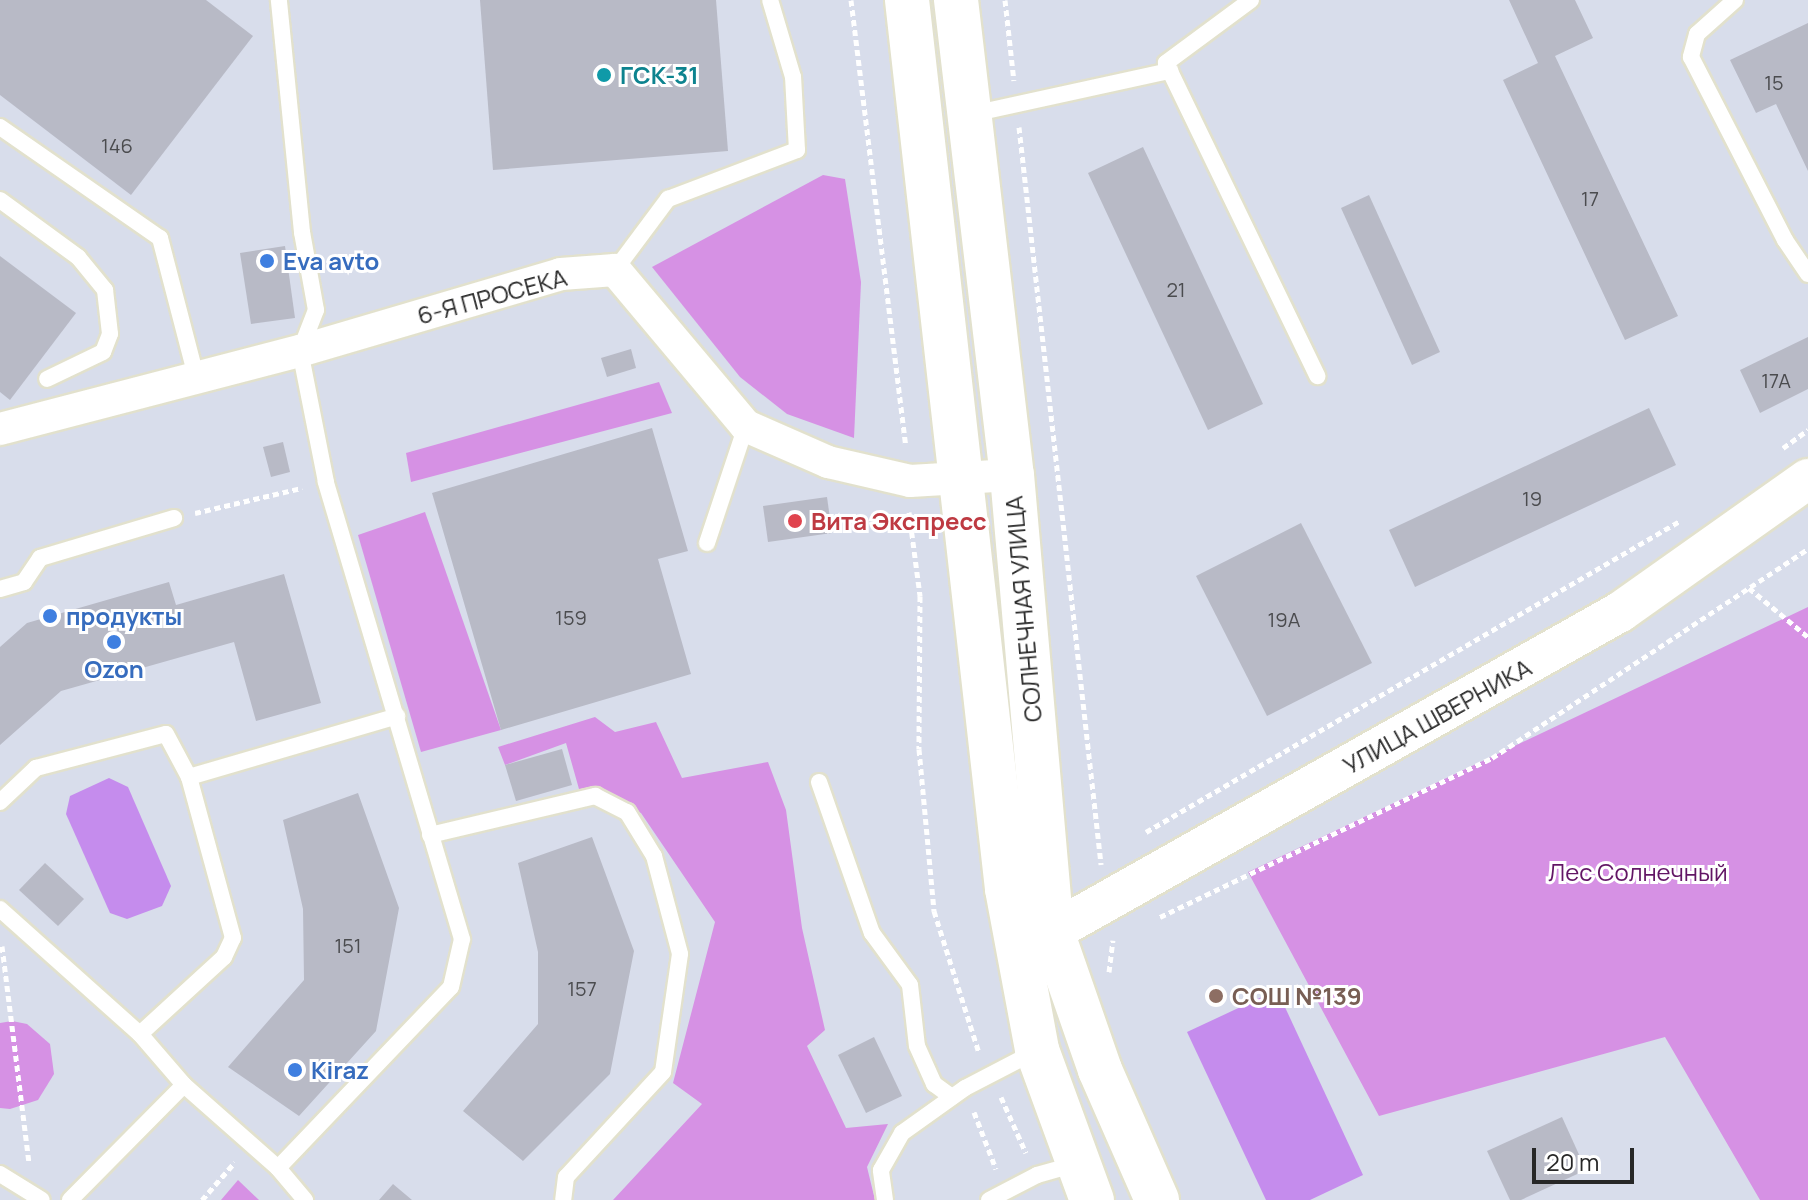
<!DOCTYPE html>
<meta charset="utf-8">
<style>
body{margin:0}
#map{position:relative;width:1808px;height:1200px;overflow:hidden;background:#d8ddeb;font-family:Manrope,sans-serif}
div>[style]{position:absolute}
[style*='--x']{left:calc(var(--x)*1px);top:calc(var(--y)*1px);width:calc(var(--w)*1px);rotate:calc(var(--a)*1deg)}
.green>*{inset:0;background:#d691e4}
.pitch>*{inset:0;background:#c58ced}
.building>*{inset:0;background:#b8bac6}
.path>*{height:5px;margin-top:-2.5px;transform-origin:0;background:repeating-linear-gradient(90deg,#fff 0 6px,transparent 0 10px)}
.roads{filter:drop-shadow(2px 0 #e2e1cd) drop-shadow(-2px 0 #e2e1cd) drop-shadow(0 2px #e2e1cd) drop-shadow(0 -2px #e2e1cd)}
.service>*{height:16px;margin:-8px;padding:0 8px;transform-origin:8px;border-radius:8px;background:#fff}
.minor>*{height:32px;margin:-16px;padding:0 16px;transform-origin:16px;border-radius:16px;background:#fff}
.tertiary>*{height:40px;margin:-20px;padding:0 20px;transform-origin:20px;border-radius:20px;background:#fff}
.secondary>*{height:44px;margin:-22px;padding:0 22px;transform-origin:22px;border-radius:22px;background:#fff}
.dots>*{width:22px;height:22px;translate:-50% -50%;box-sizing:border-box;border:4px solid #fff;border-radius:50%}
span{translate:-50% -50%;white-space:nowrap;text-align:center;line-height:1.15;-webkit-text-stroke:6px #fff;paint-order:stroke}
.number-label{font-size:20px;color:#4b4c4f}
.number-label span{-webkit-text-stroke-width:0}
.culture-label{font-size:24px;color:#0d838f;font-weight:700}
.left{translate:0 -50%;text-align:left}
.shop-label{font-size:24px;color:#366cbe;font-weight:700}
.street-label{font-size:24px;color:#272727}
.health-label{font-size:24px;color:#be3a42;font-weight:700}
.park-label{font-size:24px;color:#621665}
.education-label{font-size:24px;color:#785e54;font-weight:700}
.scale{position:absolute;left:1532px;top:1148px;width:102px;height:36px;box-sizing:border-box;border:4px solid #272727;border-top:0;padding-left:10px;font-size:24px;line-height:28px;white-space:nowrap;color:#272727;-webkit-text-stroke:6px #fff;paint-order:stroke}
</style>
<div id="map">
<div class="green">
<div style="clip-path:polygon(823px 175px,845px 179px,861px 282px,854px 438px,787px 414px,740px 377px,652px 267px)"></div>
<div style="clip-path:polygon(659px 382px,672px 413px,411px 482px,406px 453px)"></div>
<div style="clip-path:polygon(425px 512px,501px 730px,421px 752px,358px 535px)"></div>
<div style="clip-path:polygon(1808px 607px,1808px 1200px,1760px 1200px,1665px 1037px,1379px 1116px,1248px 872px)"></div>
<div style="clip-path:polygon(595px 717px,615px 732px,656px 722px,682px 778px,768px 762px,786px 810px,802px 928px,825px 1030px,807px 1046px,846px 1128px,888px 1124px,867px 1167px,875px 1200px,613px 1200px,702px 1104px,673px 1083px,715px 922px,641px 813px,579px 789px,566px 743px,505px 765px,498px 747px)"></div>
<div style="clip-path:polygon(12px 1021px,27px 1024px,50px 1044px,54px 1074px,38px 1100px,10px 1109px,0 1108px,0 1023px)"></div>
<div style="clip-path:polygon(238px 1180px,259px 1200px,221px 1200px)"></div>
</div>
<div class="pitch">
<div style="clip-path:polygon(109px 778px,128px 787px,171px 886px,162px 906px,127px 919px,110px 913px,66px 814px,70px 796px)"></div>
<div style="clip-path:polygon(1277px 990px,1363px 1175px,1310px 1200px,1266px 1200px,1187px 1032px)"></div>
</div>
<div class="building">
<div style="clip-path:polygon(0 0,206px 0,253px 36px,131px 195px,0 95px)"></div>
<div style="clip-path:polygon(480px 0,716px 0,728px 151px,493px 170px)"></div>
<div style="clip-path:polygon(1509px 0,1575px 0,1593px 38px,1555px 56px,1678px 316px,1625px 340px,1503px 80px,1538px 63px)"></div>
<div style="clip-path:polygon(1808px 23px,1808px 171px,1776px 104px,1756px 113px,1730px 60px)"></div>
<div style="clip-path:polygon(1143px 147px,1263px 404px,1208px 430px,1088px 173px)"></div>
<div style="clip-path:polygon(1369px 195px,1440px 352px,1412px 365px,1341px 208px)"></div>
<div style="clip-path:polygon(285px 246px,295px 318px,251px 324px,240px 253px)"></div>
<div style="clip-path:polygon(0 256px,76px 313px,10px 400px,0 392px)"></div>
<div style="clip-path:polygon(1808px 337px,1808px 389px,1760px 413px,1740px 370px)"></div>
<div style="clip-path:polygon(631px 349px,636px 368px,607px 377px,601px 358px)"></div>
<div style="clip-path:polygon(1649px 408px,1676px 465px,1415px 587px,1389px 530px)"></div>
<div style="clip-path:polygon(652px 428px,688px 551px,658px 559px,691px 674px,501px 730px,432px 493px)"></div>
<div style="clip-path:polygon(283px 442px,290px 472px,271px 477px,263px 447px)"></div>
<div style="clip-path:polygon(827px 497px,832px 533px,768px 542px,763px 506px)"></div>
<div style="clip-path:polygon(1301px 523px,1372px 663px,1267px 716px,1196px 576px)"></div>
<div style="clip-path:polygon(284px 574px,321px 703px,256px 721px,234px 642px,61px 691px,0 745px,0 647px,27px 623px,169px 582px,176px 605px)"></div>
<div style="clip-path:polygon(562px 749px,572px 785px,516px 801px,505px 765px)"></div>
<div style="clip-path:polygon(358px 793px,399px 908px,376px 1031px,299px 1116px,228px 1067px,304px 980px,303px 909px,283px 820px)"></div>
<div style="clip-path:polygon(592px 837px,634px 951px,610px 1074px,523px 1161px,463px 1111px,538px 1024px,538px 952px,518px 863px)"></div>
<div style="clip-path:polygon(45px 863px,84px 899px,58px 926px,19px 890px)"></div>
<div style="clip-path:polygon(874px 1037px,902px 1096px,866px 1113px,838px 1055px)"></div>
<div style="clip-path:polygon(1562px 1117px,1586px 1170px,1521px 1200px,1510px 1200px,1487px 1151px)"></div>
<div style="clip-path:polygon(393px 1184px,412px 1200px,379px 1200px)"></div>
</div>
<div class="path">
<div style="--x:851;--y:0;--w:449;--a:83"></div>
<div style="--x:1005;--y:0;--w:81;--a:83.7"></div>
<div style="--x:1019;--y:127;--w:742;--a:83.65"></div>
<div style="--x:1783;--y:448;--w:31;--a:-36"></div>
<div style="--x:909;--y:512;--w:85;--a:82.5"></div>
<div style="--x:920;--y:596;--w:153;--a:90.4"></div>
<div style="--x:919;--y:749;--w:163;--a:84.7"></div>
<div style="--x:934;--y:911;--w:149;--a:72.4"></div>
<div style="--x:195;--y:513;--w:110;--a:-13.2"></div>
<div style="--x:1749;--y:588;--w:77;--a:39.7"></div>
<div style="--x:1146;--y:832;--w:618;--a:-30.22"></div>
<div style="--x:1160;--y:917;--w:368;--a:-25.6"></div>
<div style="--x:1492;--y:758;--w:379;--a:-33.5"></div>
<div style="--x:2;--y:946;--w:218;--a:82.9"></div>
<div style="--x:1109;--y:972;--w:32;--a:-83"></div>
<div style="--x:1001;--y:1097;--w:61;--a:65.9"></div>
<div style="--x:974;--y:1112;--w:61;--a:68.9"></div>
<div style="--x:202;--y:1200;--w:50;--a:-49"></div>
</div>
<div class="roads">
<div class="service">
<div style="--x:1251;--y:0;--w:106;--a:143.5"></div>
<div style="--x:1166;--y:63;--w:348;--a:64.2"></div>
<div style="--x:1735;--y:0;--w:51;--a:138.2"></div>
<div style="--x:1697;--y:34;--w:24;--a:105"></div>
<div style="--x:1691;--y:57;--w:206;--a:62.8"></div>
<div style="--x:1785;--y:240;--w:41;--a:55.9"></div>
<div style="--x:972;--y:114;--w:203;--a:-12.3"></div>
<div style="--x:0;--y:127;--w:195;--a:34.8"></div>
<div style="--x:160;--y:238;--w:143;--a:75.4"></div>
<div style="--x:0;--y:200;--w:97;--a:36.2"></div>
<div style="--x:78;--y:257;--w:43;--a:50.7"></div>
<div style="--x:105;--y:290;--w:44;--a:83.5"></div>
<div style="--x:110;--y:334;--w:19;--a:111"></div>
<div style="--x:103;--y:352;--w:62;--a:154.3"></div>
<div style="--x:615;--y:270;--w:89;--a:-53.3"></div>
<div style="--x:668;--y:199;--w:138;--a:-20.8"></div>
<div style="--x:797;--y:150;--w:73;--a:-93.1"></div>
<div style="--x:793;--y:77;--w:80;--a:-106.6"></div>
<div style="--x:707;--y:543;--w:123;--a:-71.6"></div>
<div style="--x:0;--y:589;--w:25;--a:-16"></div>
<div style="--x:24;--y:582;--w:29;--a:-56"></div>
<div style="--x:40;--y:558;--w:140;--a:-16.6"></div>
<div style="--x:819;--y:782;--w:160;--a:70.7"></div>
<div style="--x:872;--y:933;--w:64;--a:53.8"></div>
<div style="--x:910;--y:985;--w:61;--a:83.5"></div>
<div style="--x:917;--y:1046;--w:42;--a:65.9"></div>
<div style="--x:934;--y:1084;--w:22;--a:36"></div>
<div style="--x:0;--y:802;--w:50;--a:-43.4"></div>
<div style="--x:36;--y:768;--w:134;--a:-14.7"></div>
<div style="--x:166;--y:734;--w:49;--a:61.9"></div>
<div style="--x:430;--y:835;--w:170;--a:-13.3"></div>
<div style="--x:595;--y:796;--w:36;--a:27"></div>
<div style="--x:627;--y:812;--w:52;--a:58.5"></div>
<div style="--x:654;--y:856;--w:101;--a:75.1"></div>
<div style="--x:680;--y:954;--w:119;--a:98.2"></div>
<div style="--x:663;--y:1072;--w:143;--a:132.7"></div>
<div style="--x:566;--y:1177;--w:23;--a:97"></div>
<div style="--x:0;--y:909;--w:188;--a:41.8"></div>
<div style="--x:140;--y:1034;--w:67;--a:49.2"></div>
<div style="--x:140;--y:1034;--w:114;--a:-42.5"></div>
<div style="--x:224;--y:957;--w:21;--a:-65"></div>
<div style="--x:233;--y:938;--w:167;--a:-105.3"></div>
<div style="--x:189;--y:777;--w:217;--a:-16.3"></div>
<div style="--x:278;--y:1168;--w:250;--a:-46.3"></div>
<div style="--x:451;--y:987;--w:49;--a:-77.1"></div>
<div style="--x:462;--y:939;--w:477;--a:-106.6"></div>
<div style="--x:326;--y:482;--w:134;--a:-101.2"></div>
<div style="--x:300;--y:351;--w:44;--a:-68.7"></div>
<div style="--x:316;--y:310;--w:79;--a:-100.2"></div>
<div style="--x:302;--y:232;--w:233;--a:-95.7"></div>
<div style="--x:0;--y:1174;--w:49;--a:31.8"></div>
<div style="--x:70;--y:1200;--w:162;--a:-45.3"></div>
<div style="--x:184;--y:1085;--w:125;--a:41.4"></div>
<div style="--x:278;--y:1168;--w:42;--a:49.8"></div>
<div style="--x:885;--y:1200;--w:30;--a:-98"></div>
<div style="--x:881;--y:1170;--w:43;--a:-60.4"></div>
<div style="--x:902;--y:1133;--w:77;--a:-35.5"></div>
<div style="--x:965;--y:1088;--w:80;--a:-27.5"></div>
<div style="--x:989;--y:1200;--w:54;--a:-27.5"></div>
<div style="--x:1037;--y:1175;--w:41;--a:-15.8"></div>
</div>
<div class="minor">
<div style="--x:0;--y:429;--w:310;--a:-14.6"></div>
<div style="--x:300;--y:351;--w:272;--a:-16.4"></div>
<div style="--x:561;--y:274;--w:54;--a:-4.2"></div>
<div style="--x:615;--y:270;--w:204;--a:50"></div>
<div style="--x:746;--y:426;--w:90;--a:23.7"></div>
<div style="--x:828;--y:462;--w:84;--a:13"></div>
<div style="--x:910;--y:481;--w:102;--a:-3.4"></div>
</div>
<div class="tertiary">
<div style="--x:1052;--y:932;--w:652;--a:-29.4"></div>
<div style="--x:1620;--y:612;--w:230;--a:-35.3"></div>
</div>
<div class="secondary">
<div style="--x:907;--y:0;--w:895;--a:83.58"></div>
<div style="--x:1007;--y:889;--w:164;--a:79.4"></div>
<div style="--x:1037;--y:1050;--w:160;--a:69.9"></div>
<div style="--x:956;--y:0;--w:478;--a:83.3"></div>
<div style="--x:1012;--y:475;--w:459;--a:85"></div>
<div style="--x:1052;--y:932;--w:146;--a:70.8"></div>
<div style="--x:1100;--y:1070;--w:142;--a:66.3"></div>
</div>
</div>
<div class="dots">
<div style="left:604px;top:75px;background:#0f9aa8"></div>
<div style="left:267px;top:261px;background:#3f7fe0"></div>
<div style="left:795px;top:521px;background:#e0444e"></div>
<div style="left:50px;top:616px;background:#3f7fe0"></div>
<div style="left:114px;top:642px;background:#3f7fe0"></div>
<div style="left:1216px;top:996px;background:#8d6e63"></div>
<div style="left:295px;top:1070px;background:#3f7fe0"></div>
</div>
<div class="number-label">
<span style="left:1774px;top:82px">15</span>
<span style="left:117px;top:145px">146</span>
<span style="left:1590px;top:198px">17</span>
<span style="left:1176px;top:289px">21</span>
<span style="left:1776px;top:380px">17А</span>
<span style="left:1532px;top:498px">19</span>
<span style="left:571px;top:617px">159</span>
<span style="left:1284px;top:619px">19А</span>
<span style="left:348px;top:945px">151</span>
<span style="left:582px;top:988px">157</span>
</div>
<div class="culture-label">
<span class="left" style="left:620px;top:75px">ГСК-31</span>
</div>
<div class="shop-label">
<span class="left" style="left:283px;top:261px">Eva avto</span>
<span class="left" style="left:66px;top:616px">продукты</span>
<span style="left:114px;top:669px">Ozon</span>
<span class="left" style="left:311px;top:1070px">Kiraz</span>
</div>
<div class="street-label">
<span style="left:492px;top:296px;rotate:-15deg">6-Я ПРОСЕКА</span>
<span style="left:1023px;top:609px;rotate:-95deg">СОЛНЕЧНАЯ УЛИЦА</span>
<span style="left:1437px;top:716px;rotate:-29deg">УЛИЦА ШВЕРНИКА</span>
</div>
<div class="health-label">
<span class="left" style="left:811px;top:521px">Вита Экспресс</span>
</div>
<div class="park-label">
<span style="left:1638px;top:872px">Лес Солнечный</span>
</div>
<div class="education-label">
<span class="left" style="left:1232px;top:996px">СОШ №139</span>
</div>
<div class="scale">20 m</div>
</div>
